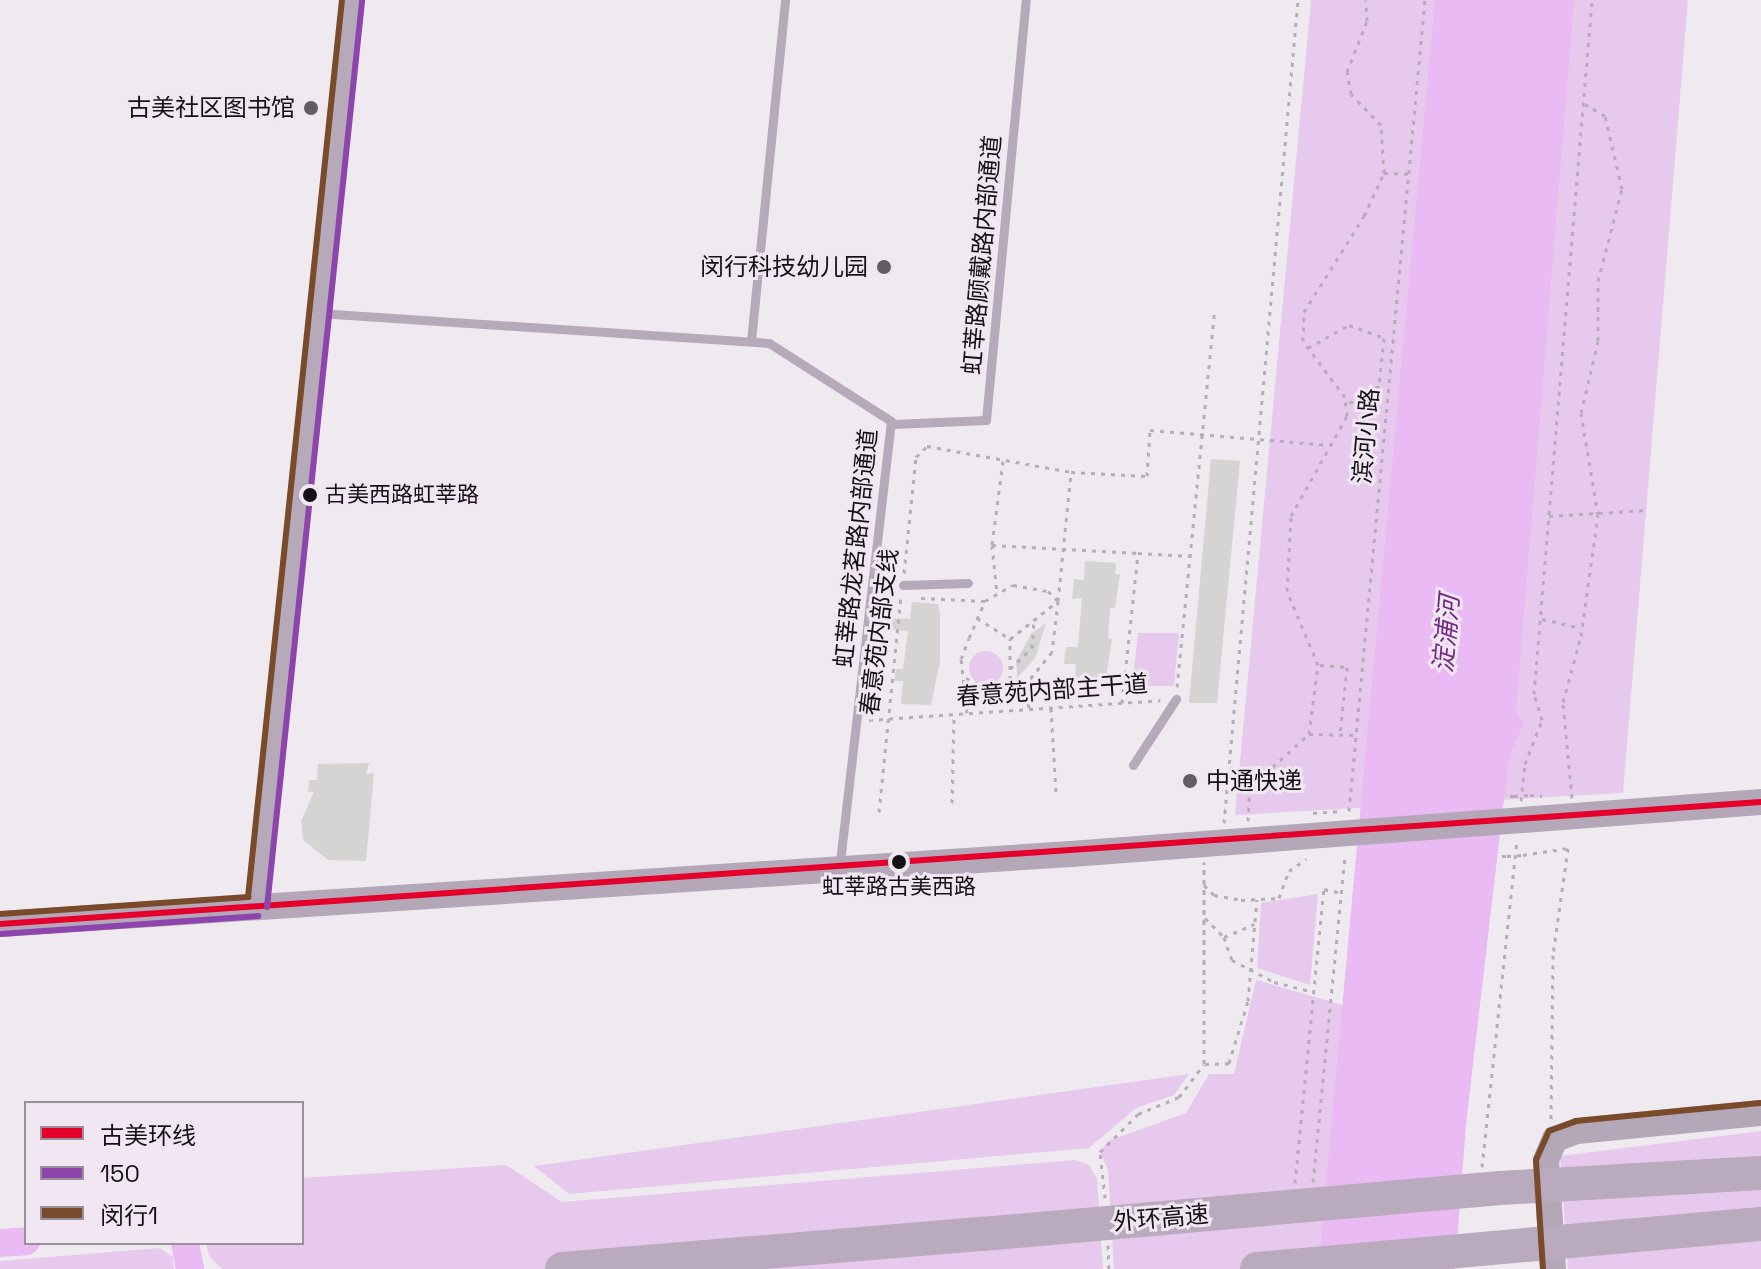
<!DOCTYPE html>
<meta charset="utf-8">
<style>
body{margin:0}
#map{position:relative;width:1761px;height:1269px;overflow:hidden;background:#efeaf0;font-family:"Space Grotesk","Noto Sans SC",sans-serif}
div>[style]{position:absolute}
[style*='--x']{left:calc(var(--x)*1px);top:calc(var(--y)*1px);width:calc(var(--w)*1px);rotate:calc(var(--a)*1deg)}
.green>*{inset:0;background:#e7c9ed}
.round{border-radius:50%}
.water>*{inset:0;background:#e9baf4}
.river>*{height:28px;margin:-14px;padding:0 14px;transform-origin:14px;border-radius:14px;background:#e9baf4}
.building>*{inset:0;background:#d6d3d3}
.path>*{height:3px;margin-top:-1.5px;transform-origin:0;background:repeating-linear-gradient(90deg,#b6adb8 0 4px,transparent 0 10px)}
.lane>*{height:9px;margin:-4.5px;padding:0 4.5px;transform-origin:4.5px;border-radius:4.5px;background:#b6a9b9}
.street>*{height:18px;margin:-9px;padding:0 9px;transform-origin:9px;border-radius:9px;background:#b6a9b9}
.secondary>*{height:26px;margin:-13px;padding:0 13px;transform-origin:13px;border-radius:13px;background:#b4a7b8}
.highway>*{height:34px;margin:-17px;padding:0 17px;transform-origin:17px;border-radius:17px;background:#b9aabd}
.path-bridge>*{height:3px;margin-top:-1.5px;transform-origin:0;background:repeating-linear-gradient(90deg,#b6adb8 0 4px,transparent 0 10px)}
.secondary-bridge>*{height:26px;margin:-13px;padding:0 13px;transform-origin:13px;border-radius:13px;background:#b4a7b8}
.highway-bridge>*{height:34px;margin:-17px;padding:0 17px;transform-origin:17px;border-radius:17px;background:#b9aabd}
.bus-1>*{height:6px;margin:-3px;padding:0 3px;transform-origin:3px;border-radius:3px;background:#e4002b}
.bus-2>*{height:6px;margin:-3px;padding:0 3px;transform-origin:3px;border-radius:3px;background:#8e44ad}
.bus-3>*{height:6px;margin:-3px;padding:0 3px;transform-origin:3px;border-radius:3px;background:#7a4b2a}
.dots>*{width:22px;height:22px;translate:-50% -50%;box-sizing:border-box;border:4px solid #f1e7f3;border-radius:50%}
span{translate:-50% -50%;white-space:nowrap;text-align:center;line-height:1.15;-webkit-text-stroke:6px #f1e7f3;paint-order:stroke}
.bus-label{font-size:22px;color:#141115}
.left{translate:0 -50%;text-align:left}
.poi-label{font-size:24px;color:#141115}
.right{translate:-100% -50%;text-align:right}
.street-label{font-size:24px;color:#141115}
.water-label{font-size:26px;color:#752985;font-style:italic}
.legend{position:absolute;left:24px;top:1101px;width:280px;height:144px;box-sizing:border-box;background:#f1e7f3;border:2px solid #99919a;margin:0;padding:10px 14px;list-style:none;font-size:24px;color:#141115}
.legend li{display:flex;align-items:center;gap:16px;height:40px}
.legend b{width:40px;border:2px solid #99919a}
</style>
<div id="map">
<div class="green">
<div style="clip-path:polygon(1311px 0,1688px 0,1623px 793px,1235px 815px)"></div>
<div style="clip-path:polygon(1138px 633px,1179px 633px,1174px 686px,1132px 686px)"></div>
<div class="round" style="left:969px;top:651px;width:34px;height:34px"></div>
<div style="clip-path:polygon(1318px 894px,1310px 985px,1257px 968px,1261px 903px)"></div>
<div style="clip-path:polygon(1256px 980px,1343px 1005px,1318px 1269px,1114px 1269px,1108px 1170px,1100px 1152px,1108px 1141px,1186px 1113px,1209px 1074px,1234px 1074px)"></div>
<div style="clip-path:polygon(1189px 1074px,1174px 1095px,1136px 1108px,1089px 1148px,569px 1194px,534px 1166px)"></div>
<div style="clip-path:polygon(1761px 1131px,1761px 1269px,1568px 1269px,1560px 1156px)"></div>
<div style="clip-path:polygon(1075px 1160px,1089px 1165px,1097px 1179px,1103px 1269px,222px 1269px,209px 1256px,206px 1243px,302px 1243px,302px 1178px,506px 1165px,562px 1202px)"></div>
<div style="clip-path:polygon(160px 1248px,173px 1257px,174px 1269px,0 1269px,0 1261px)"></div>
</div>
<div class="water">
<div style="clip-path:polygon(1435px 0,1574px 0,1516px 712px,1524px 723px,1509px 757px,1466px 1124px,1455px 1269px,1318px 1269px)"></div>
</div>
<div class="river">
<div style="--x:0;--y:1243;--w:26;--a:-4"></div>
<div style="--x:185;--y:1243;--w:26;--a:79"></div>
</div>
<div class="building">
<div style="clip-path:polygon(1211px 459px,1240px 461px,1217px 703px,1189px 703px)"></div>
<div style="clip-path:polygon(1085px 561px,1116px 563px,1115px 574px,1120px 574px,1115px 608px,1110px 608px,1108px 638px,1112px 639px,1105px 684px,1075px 683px,1076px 664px,1064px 664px,1066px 647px,1078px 647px,1082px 598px,1072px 599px,1074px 579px,1084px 580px)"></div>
<div style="clip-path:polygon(912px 602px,938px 604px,940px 615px,940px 661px,931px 705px,901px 704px,903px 681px,894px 681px,896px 669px,903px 669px,908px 631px,884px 629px,885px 618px,910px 619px)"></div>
<div style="clip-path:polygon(1046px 623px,1035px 658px,1017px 678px,1016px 661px,1032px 633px)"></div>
<div style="clip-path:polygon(369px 763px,366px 774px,374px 773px,366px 861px,328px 860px,303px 840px,301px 821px,314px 792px,308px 792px,309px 780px,317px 780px,318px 764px)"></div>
</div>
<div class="path">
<div style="--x:1384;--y:173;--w:24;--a:2"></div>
<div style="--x:1308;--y:348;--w:47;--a:-29.3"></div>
<div style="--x:1349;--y:325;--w:37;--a:20"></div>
<div style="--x:1384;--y:338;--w:48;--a:95.9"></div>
<div style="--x:1379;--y:386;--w:38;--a:150"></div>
<div style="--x:1003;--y:461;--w:85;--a:97.5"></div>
<div style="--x:992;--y:545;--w:146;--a:3.1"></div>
<div style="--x:1549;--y:516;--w:98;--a:-3.5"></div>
<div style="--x:992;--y:545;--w:48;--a:84.1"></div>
<div style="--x:904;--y:573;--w:117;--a:-84.1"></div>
<div style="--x:916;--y:457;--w:16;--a:-45"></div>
<div style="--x:927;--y:446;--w:146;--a:10.2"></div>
<div style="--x:1071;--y:472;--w:76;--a:3"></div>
<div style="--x:1147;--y:476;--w:46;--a:-86.3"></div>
<div style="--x:1150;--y:430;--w:179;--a:4.8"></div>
<div style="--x:921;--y:598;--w:64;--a:2.7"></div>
<div style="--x:977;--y:618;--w:39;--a:32"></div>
<div style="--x:1542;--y:619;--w:40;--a:13"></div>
<div style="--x:1320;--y:665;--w:27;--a:4"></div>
<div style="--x:1347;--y:667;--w:68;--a:95.9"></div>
<div style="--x:1010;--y:669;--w:30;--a:-44"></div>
<div style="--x:1032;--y:648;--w:28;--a:-86"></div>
<div style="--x:966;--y:678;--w:29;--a:25"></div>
<div style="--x:992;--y:690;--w:35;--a:-10"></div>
<div style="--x:1177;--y:687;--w:375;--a:-84.3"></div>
<div style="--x:1010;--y:690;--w:51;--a:-90"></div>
<div style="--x:1010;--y:639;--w:61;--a:-38.4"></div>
<div style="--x:1058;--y:601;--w:130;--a:-84.2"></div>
<div style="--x:1122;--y:703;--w:151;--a:-83.9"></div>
<div style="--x:1138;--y:553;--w:53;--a:3.2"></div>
<div style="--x:1051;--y:708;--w:85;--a:86.6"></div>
<div style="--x:967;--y:713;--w:54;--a:-96.3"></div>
<div style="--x:961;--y:659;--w:22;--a:-69"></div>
<div style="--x:969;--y:638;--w:40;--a:-66.6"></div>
<div style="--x:985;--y:601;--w:32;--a:-30"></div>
<div style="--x:1013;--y:585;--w:36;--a:10"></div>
<div style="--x:1048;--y:591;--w:14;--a:45"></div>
<div style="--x:1058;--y:601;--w:51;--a:96.7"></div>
<div style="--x:1052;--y:652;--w:41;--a:129.1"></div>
<div style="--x:1026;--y:684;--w:25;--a:83"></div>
<div style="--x:869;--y:720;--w:292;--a:-3.9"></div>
<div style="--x:1309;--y:734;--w:47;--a:1.2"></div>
<div style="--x:1230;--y:767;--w:28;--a:45"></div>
<div style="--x:1530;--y:795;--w:12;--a:5"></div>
<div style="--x:1510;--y:796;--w:4;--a:0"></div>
<div style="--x:1572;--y:798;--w:96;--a:-95.4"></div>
<div style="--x:1563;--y:702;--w:68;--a:-74.7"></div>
<div style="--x:1581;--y:636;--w:122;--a:-82"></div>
<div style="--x:1598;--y:515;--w:103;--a:-99.5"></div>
<div style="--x:1581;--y:413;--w:74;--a:-76.7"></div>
<div style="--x:1598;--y:341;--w:60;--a:-90"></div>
<div style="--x:1598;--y:281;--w:95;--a:-75.4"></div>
<div style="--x:1622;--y:189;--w:75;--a:-103.1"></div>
<div style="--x:1605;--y:116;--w:23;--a:-149"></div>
<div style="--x:1521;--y:801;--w:37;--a:-84"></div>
<div style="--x:1525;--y:764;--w:47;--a:-68.9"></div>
<div style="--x:1542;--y:720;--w:27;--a:-107"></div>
<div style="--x:1534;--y:694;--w:696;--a:-85.22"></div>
<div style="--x:952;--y:803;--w:89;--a:-88.7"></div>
<div style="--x:1349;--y:811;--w:815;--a:-84.65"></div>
<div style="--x:879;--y:812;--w:216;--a:-84.2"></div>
<div style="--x:1313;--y:813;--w:28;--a:-4"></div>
<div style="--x:1248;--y:821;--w:34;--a:-87"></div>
<div style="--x:1250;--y:787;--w:79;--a:-41.9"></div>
<div style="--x:1309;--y:734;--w:70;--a:-82.6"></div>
<div style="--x:1318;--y:665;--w:80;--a:-112.7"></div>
<div style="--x:1287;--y:591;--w:75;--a:-86.9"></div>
<div style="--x:1291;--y:516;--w:115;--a:-60.8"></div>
<div style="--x:1347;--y:416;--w:19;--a:-96"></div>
<div style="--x:1345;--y:397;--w:70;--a:-126.9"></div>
<div style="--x:1303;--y:341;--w:29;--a:-88"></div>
<div style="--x:1304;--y:312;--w:113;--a:-58"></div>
<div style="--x:1364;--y:216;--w:47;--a:-65.1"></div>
<div style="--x:1384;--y:173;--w:48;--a:-93.6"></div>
<div style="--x:1381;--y:125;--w:43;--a:-134.1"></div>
<div style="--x:1351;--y:94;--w:22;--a:-100"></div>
<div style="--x:1347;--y:72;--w:55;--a:-68.6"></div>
<div style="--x:1367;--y:21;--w:21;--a:-93"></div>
<div style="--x:1224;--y:823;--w:826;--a:-84.86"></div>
<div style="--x:1523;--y:855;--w:46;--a:-8.8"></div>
<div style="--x:1568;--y:848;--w:108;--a:98"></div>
<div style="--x:1553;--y:955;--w:165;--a:90.7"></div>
<div style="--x:1502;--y:856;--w:5;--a:0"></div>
<div style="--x:1204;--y:885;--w:14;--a:45"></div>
<div style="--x:1214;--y:895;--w:27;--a:10"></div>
<div style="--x:1241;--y:900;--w:38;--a:-3"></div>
<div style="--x:1279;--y:898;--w:29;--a:-70"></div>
<div style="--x:1289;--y:871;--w:21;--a:-35"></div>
<div style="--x:1205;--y:918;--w:27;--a:45"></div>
<div style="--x:1224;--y:937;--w:24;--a:71"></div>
<div style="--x:1232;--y:960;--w:47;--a:27.6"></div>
<div style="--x:1274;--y:982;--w:41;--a:14"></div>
<div style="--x:1224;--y:937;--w:33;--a:-23"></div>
<div style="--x:1205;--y:1064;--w:24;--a:-2"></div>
<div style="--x:1229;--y:1063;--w:65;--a:-73"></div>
<div style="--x:1248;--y:1001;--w:102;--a:-85"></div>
<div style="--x:1482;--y:1167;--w:328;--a:-83.9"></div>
<div style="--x:1313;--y:1182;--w:329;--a:-84.4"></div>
<div style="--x:1295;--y:1183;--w:295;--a:-84.4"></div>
<div style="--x:1324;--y:889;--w:17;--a:13"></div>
<div style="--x:1105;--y:1198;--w:46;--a:-96.2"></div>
<div style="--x:1100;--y:1152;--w:54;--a:-45"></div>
<div style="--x:1138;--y:1114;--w:44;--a:-22.5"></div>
<div style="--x:1179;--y:1097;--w:41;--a:-52.9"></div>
<div style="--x:1204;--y:1064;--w:202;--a:-90"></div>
<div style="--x:1108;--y:1245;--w:24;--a:88"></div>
</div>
<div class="lane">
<div style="--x:318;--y:313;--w:452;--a:3.8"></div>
<div style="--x:769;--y:343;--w:145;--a:32.6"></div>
<div style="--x:891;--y:421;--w:447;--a:96.6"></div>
<div style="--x:751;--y:341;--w:343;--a:-84.3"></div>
<div style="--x:893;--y:424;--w:93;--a:-2.5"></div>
<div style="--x:986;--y:420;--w:422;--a:-84.6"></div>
<div style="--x:903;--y:585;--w:65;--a:-1.8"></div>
<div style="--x:1133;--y:765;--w:79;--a:-56.9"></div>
</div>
<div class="street">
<div style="--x:257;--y:906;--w:911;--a:-84.01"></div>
</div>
<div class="secondary">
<div style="--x:0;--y:924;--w:1073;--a:-3.74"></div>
<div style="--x:1553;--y:1269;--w:109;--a:-93.7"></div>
<div style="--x:1546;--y:1160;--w:23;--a:-67"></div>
<div style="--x:1555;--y:1139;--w:23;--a:-20"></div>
<div style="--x:1577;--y:1131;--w:185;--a:-5.6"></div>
</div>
<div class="highway">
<div style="--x:562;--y:1269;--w:422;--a:-4.8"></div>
</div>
<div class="path-bridge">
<div style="--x:1514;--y:796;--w:16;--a:-4"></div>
<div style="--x:1507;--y:856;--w:16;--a:-4"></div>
</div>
<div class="secondary-bridge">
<div style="--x:1071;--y:854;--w:692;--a:-4.31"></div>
</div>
<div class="highway-bridge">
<div style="--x:983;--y:1234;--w:519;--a:-5.08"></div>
<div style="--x:1500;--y:1188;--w:261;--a:-3.3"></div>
<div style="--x:1257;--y:1269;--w:506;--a:-5.1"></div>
</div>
<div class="bus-1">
<div style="--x:0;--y:924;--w:1765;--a:-3.96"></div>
</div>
<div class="bus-2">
<div style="--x:267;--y:907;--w:911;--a:-84.01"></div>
<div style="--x:1;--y:934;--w:258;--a:-4"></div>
</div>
<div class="bus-3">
<div style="--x:0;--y:914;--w:249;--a:-3.9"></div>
<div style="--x:248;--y:897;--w:902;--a:-84.02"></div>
<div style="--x:1543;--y:1269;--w:109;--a:-93.7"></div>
<div style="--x:1536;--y:1160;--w:32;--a:-66"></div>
<div style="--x:1549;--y:1131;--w:29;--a:-20"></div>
<div style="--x:1576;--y:1121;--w:185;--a:-5.6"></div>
</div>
<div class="dots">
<div style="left:311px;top:108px;background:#615d62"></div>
<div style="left:884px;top:267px;background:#615d62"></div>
<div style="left:310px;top:495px;background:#141115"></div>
<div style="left:1190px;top:781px;background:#615d62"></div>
<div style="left:899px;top:862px;background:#141115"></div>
</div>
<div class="bus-label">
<span class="left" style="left:325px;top:495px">古美西路虹莘路</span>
<span style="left:899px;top:887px">虹莘路古美西路</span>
</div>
<div class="poi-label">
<span class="right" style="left:295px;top:108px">古美社区图书馆</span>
<span class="right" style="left:868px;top:267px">闵行科技幼儿园</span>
<span class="left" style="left:1206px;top:781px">中通快递</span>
</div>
<div class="street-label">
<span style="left:982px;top:255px;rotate:-85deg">虹莘路顾戴路内部通道</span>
<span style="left:1366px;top:436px;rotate:-85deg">滨河小路</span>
<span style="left:856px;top:548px;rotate:-84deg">虹莘路龙茗路内部通道</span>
<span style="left:879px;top:632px;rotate:-83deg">春意苑内部支线</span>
<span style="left:1052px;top:690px;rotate:-4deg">春意苑内部主干道</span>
<span style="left:1161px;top:1218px;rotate:-5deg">外环高速</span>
</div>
<div class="water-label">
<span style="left:1447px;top:634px;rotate:-85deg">淀浦河</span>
</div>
<ul class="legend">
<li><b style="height:10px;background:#e4002b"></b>古美环线</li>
<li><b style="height:10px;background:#8e44ad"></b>150</li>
<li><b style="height:10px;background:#7a4b2a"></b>闵行1</li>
</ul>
</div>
